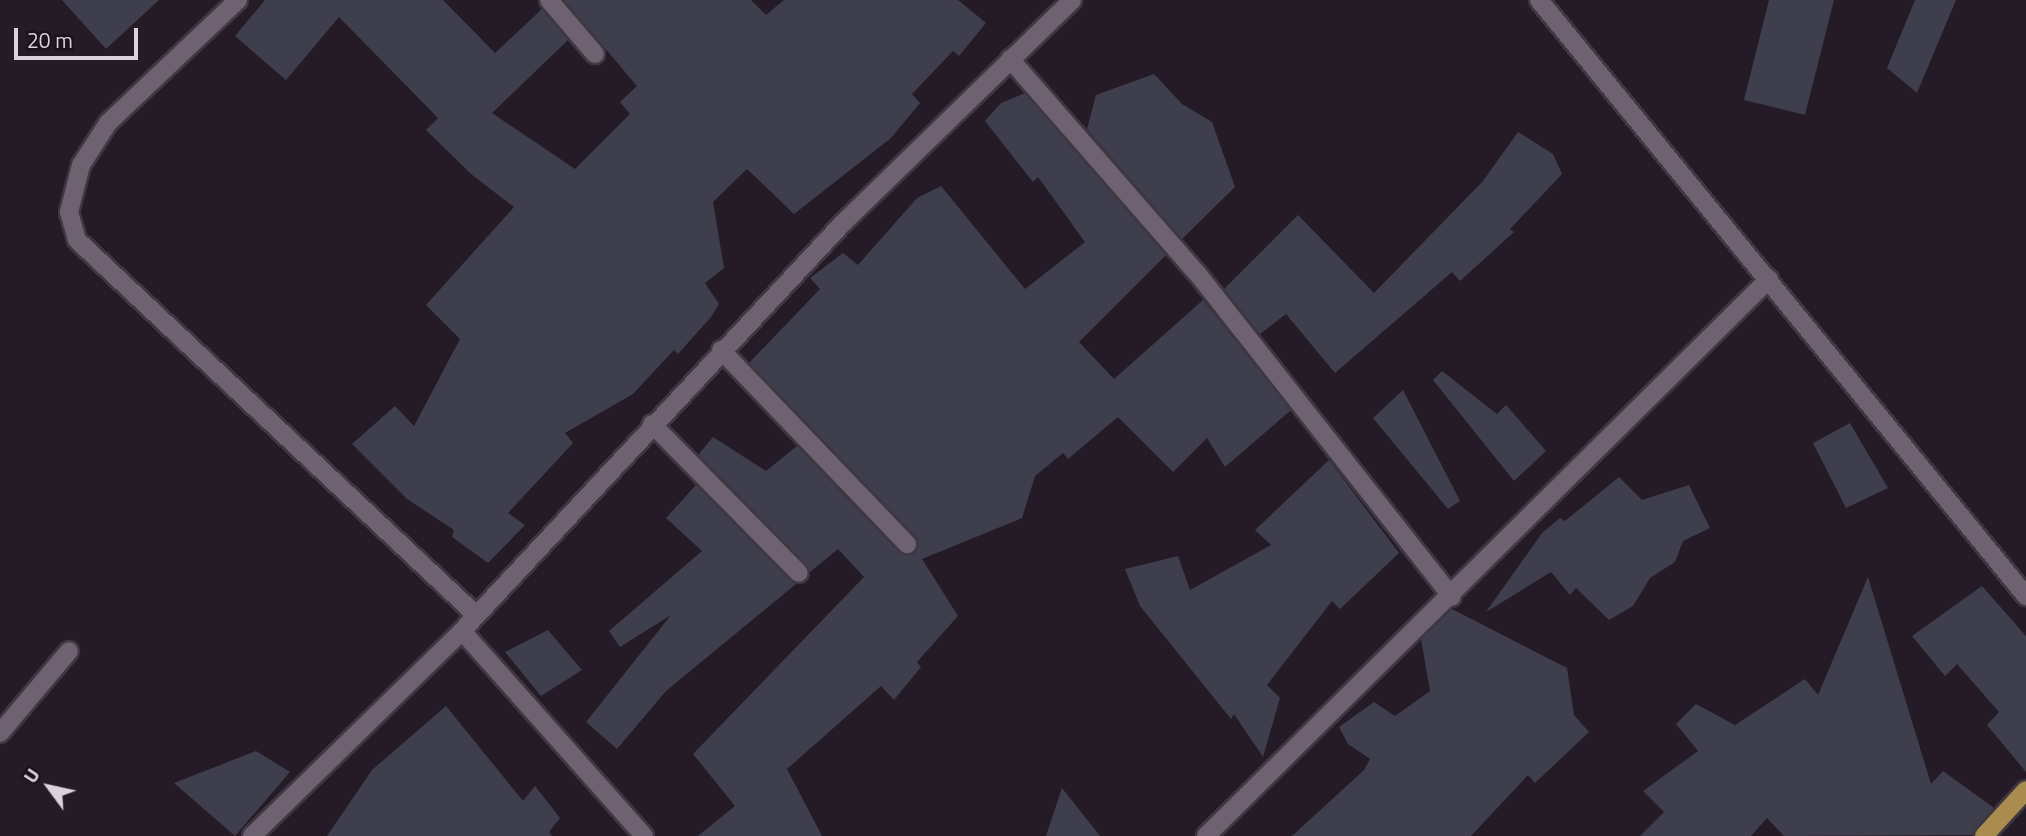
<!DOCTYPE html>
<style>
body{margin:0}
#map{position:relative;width:2026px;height:836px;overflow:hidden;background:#251b27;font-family:"Titillium Web",sans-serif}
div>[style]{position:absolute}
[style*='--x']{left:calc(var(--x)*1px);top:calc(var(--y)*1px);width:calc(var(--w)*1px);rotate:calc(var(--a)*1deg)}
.building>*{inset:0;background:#3e3e4d}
.roads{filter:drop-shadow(2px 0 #3f3741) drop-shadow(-2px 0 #3f3741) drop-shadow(0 2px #3f3741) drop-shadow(0 -2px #3f3741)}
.minor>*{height:18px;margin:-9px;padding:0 9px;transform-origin:9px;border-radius:9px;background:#6e6271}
.major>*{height:18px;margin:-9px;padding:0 9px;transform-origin:9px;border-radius:9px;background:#a98c4e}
span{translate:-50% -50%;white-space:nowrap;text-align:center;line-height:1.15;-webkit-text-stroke:5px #1b121d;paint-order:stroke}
.north{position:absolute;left:14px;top:752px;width:70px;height:70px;-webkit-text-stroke:5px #1b121d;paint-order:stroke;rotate:303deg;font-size:19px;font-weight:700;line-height:28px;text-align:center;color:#dad3db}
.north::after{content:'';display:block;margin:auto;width:24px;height:32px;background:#dad3db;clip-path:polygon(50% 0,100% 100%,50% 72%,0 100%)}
.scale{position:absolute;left:14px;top:28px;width:124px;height:32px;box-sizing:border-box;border:4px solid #dad3db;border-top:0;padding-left:9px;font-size:21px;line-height:24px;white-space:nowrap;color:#dad3db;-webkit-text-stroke:5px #1b121d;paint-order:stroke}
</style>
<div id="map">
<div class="building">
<div style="clip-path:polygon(62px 0,159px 0,106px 49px)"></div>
<div style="clip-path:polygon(265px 0,443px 0,495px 53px,542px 9px,568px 40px,492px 113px,575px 169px,630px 114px,620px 102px,637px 86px,564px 0,751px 0,766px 15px,784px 0,958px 0,986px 23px,959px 56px,953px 51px,912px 94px,920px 103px,891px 138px,794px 214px,747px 169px,713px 202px,724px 268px,705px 283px,719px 304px,711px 317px,678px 354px,674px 350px,633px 394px,565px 433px,573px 443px,508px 513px,525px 525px,488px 563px,452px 537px,454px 530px,407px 499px,352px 444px,395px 406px,414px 426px,460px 339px,426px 305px,514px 207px,471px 174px,426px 130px,438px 118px,339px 17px,286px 80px,235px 36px)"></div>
<div style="clip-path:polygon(1769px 0,1834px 0,1805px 115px,1744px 100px)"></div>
<div style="clip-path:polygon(1915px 0,1956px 0,1917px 93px,1887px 68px)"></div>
<div style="clip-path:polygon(1154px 74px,1182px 104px,1212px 122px,1235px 187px,1182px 239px,1087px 129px,1096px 95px)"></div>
<div style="clip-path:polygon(1025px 93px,1166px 255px,1079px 342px,1114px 379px,1203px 300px,1291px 410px,1225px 467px,1207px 438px,1173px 472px,1118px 417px,1068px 459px,1063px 453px,1035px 476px,1022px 518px,922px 559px,958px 616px,917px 662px,921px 667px,894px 700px,881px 686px,787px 769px,822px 836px,698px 836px,735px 806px,693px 754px,864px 577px,838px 549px,810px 572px,698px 455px,713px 437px,766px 471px,797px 446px,899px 552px,915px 552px,915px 536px,749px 363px,820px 289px,810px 278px,843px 253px,858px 265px,917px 198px,941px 186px,1025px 289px,1085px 242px,1038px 177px,1033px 182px,985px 121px,1001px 103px)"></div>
<div style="clip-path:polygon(1518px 132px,1553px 154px,1562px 174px,1510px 229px,1514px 232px,1460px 281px,1452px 272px,1335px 373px,1286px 314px,1260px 334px,1224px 289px,1298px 215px,1374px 293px,1483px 181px)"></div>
<div style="clip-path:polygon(1442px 371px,1497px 414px,1506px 405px,1546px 451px,1514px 481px,1433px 380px)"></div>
<div style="clip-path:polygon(1403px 390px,1460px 501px,1448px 509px,1373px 418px)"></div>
<div style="clip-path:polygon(1850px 423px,1888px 488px,1846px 508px,1813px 443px)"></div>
<div style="clip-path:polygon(1329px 460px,1399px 553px,1340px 609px,1332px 601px,1267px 685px,1280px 698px,1263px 757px,1234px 714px,1231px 719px,1140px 606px,1125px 569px,1178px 556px,1190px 590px,1271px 545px,1255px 530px)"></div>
<div style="clip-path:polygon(1619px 477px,1642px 500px,1689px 485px,1710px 528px,1683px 541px,1675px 562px,1650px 578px,1633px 606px,1609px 620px,1576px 588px,1570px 595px,1551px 572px,1486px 612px,1542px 533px,1560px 518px,1565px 521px)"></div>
<div style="clip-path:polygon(696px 485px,796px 584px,666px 691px,617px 749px,586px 722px,671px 615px,620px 647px,609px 631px,702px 551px,666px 518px)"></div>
<div style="clip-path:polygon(1868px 577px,1931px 784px,1943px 771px,1994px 808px,1973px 835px,1784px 836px,1767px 818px,1751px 836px,1640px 836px,1664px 812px,1643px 791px,1698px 751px,1676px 724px,1696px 704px,1735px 725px,1805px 679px,1818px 695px)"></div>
<div style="clip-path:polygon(1982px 586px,2026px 636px,2026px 772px,1987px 725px,1999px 712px,1957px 664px,1945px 676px,1912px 636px)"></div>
<div style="clip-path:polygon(1452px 609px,1567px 668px,1574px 715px,1589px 732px,1535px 783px,1528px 775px,1471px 836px,1292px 836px,1364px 770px,1370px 759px,1348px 744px,1339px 727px,1374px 702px,1395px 716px,1430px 691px,1421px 639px)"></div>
<div style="clip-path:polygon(548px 630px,582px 670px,541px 696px,505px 652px)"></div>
<div style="clip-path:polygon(446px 706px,523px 801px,535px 786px,560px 818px,549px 832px,552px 836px,327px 836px,372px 770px)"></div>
<div style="clip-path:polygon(256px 751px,290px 772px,235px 836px,174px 783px)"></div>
<div style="clip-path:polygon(1062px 788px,1100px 836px,1046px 836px)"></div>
</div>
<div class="roads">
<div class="minor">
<div style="--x:238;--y:0;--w:179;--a:136.6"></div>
<div style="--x:108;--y:123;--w:50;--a:122.7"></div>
<div style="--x:81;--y:165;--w:49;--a:104.3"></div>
<div style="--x:69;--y:212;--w:29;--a:74"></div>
<div style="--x:77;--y:240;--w:548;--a:43.22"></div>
<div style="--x:549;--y:0;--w:71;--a:49.6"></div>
<div style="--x:1539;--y:0;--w:770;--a:50.75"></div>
<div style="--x:1010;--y:59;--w:284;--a:48.9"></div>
<div style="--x:1197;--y:273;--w:412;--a:51.8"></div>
<div style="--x:721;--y:350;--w:269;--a:46.2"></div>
<div style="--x:652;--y:424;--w:209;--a:45.4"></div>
<div style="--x:462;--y:631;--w:274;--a:48.4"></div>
<div style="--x:0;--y:733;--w:107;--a:-49.9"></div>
<div style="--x:252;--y:836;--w:293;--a:-44.3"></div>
<div style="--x:462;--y:631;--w:557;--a:-46.96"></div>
<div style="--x:842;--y:224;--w:321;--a:-44.2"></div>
<div style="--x:1206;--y:836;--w:792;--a:-44.69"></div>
</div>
<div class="major">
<div style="--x:1984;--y:836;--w:62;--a:-47.6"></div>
</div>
</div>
<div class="north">U</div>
<div class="scale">20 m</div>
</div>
